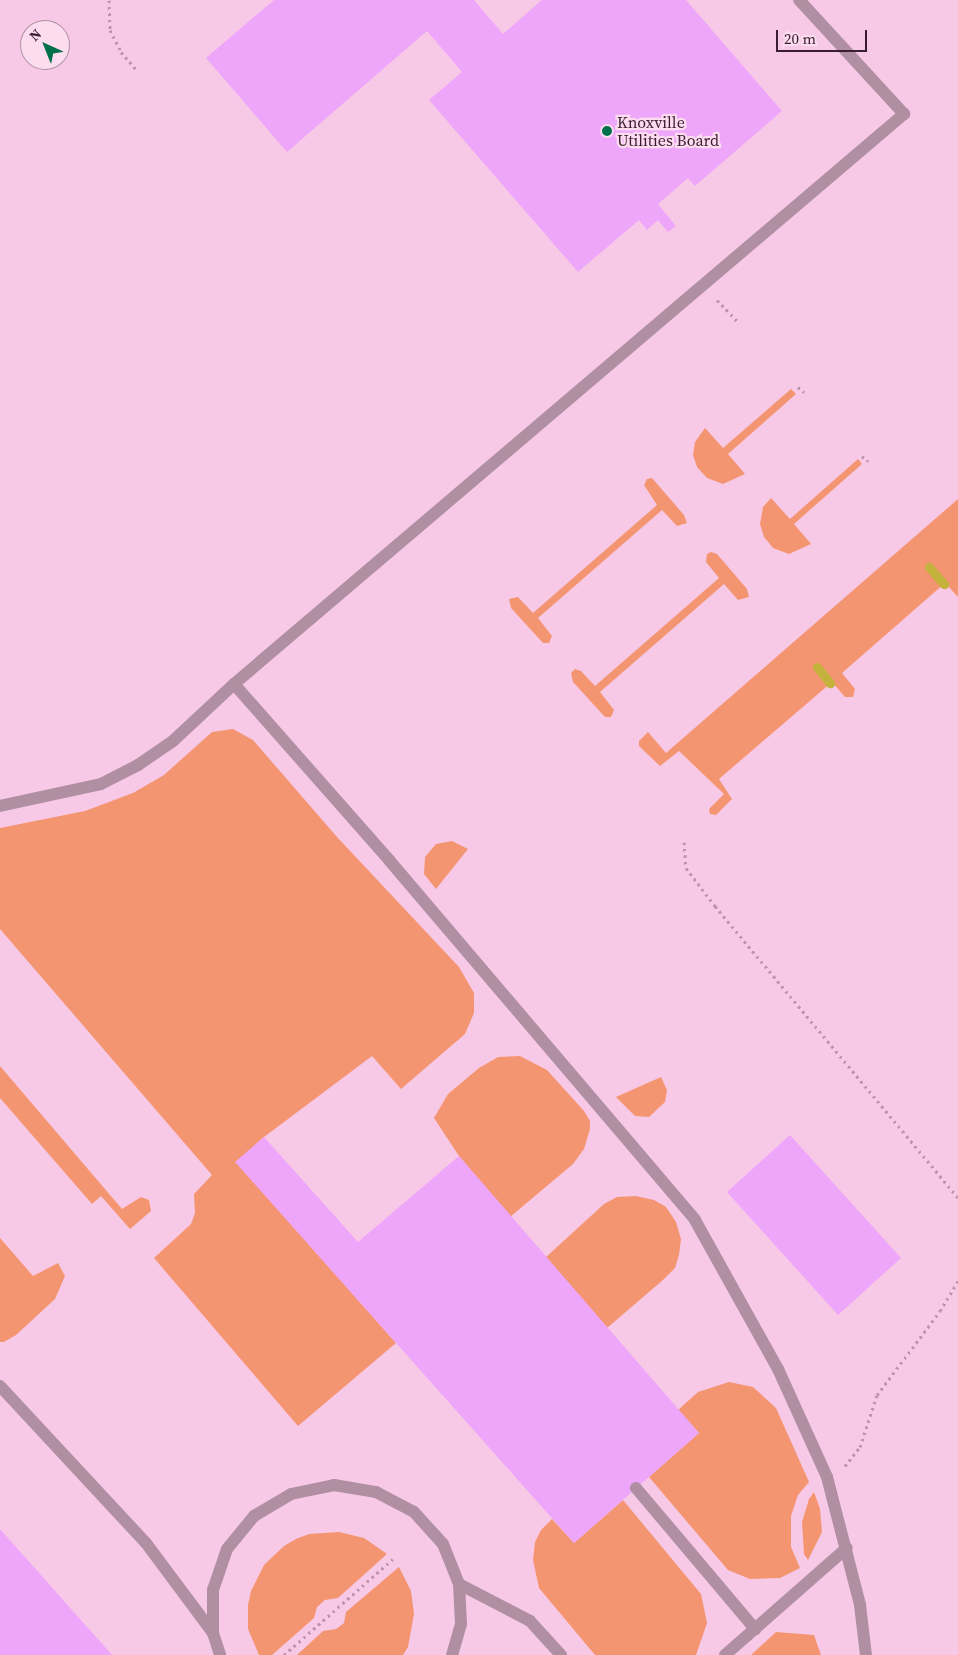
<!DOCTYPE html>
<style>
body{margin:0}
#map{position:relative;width:958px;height:1655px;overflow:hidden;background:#f8c9e6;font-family:"Source Serif 4",serif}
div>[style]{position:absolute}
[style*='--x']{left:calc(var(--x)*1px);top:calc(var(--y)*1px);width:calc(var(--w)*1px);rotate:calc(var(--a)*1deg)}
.green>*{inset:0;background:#f49571}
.stream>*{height:9px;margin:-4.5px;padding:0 4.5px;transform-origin:4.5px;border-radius:4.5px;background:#c3b23c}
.building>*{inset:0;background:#eda6fa}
.path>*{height:3px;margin-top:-1.5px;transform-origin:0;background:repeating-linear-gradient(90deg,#bd93ad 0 2.5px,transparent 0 6.5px)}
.service>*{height:12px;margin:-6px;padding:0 6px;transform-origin:6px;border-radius:6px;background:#b08fa3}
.dots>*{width:14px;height:14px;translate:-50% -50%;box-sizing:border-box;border:2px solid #fcdcef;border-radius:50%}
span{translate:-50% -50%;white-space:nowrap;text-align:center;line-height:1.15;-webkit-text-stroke:4.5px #fcdcef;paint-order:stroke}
.poi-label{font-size:16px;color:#3b1d31}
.left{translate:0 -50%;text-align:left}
.north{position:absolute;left:20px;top:20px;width:50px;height:50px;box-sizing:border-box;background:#fcdcef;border:1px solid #af90a3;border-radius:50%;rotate:316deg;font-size:14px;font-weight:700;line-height:20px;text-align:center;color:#3b1d31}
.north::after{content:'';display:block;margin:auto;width:18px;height:22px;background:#00704a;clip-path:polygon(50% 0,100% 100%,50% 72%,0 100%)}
.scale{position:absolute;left:776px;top:30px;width:91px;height:22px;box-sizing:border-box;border:2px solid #3b1d31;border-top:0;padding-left:6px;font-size:15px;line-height:18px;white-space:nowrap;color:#3b1d31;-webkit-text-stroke:4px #fcdcef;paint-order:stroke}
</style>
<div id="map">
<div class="green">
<div style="clip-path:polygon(791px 389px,796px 394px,728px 454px,745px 474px,723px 484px,707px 478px,697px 467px,693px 455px,695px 442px,705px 428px,723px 448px)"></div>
<div style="clip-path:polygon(858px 459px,862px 464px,794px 524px,811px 544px,789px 554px,773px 548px,764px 537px,760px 524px,763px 507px,771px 498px,790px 519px)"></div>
<div style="clip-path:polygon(652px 478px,684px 515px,687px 523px,677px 526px,662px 510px,538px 618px,552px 636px,549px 643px,543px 643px,511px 608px,509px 599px,518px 597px,533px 613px,657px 505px,644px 485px,647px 479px)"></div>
<div style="clip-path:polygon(958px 499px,958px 597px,945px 583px,842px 673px,855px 689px,853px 697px,845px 697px,832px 682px,719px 779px,732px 799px,716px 815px,710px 814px,709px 809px,724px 794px,679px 751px,660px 766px,639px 746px,639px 741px,648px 732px,666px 753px)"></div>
<div style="clip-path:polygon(711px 552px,717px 554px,747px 589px,749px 597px,738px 600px,724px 584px,600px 692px,614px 710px,611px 717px,605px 717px,573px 682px,571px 673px,575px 669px,581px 671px,595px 686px,719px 578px,706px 562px,707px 554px)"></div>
<div style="clip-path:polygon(233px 729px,253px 740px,337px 837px,459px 967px,474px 993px,474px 1013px,465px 1034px,401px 1089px,372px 1056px,264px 1137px,236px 1162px,396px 1343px,298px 1426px,154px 1258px,191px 1224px,195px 1213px,194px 1194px,212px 1175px,0 929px,0 828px,85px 811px,133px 793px,164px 775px,212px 732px)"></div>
<div style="clip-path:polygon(452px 841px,468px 849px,436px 889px,424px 874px,425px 857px,436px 844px)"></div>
<div style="clip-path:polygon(520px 1056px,547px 1070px,584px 1111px,590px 1121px,590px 1129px,584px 1149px,573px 1164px,510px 1217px,459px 1156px,434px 1118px,448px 1094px,479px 1068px,498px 1057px)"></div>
<div style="clip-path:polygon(0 1066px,122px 1209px,141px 1197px,149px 1200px,151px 1211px,130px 1229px,101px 1196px,92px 1204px,0 1098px)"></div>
<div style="clip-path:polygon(661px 1077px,667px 1090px,665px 1102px,649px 1117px,635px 1116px,616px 1097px)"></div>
<div style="clip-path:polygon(636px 1196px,654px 1200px,666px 1207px,676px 1222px,681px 1239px,679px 1255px,675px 1268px,663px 1280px,607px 1328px,545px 1258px,604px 1204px,617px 1197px)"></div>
<div style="clip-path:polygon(0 1238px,33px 1276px,58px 1263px,65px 1276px,55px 1299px,16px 1335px,4px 1342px,0 1342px)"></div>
<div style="clip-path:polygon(729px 1382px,753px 1387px,776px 1408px,809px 1482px,798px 1495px,791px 1516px,791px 1547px,800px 1568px,780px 1578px,750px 1579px,728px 1570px,649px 1477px,699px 1433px,678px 1410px,698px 1392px)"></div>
<div style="clip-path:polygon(814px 1492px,820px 1509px,822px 1532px,808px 1560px,804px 1554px,802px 1522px,809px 1499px)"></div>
<div style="clip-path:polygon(623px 1500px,701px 1594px,707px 1623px,696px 1655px,595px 1655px,539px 1588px,533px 1560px,535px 1542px,541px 1530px,552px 1519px,574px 1543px)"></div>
<div style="clip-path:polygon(339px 1532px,364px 1538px,387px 1554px,338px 1598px,325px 1600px,317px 1607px,314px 1618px,272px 1655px,259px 1655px,248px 1629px,248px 1605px,251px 1591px,264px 1565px,284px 1546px,296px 1539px,309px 1534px)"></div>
<div style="clip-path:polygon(399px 1567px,411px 1591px,414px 1614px,408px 1647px,403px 1655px,297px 1655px,323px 1631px,336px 1629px,344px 1623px,346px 1612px)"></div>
<div style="clip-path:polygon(776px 1632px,814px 1635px,821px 1655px,751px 1655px)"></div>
</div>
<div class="stream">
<div style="--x:929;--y:567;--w:23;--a:49"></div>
<div style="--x:817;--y:667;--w:21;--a:51"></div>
</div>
<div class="building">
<div style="clip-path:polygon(274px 0,474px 0,503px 34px,542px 0,686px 0,782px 111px,695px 186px,688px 178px,658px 204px,676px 226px,668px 232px,658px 220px,647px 230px,639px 220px,578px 272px,429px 100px,462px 72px,427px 31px,287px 152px,206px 58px)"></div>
<div style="clip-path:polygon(790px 1135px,901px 1258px,838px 1315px,727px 1192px)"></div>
<div style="clip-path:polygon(264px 1137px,358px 1242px,459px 1156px,699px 1433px,574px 1543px,235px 1162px)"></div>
<div style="clip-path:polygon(0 1529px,112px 1655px,0 1655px)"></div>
</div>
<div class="path">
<div style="--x:109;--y:0;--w:30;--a:88"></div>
<div style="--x:110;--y:30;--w:25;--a:63"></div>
<div style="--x:121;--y:52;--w:23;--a:49"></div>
<div style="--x:717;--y:300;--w:29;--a:46"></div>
<div style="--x:798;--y:387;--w:8;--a:40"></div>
<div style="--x:862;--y:456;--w:8;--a:40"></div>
<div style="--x:684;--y:842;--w:26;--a:86"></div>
<div style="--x:686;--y:868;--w:48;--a:52.7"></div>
<div style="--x:715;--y:906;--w:380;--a:50.2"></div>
<div style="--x:845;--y:1466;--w:24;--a:-52"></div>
<div style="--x:860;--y:1447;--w:55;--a:-71.9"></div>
<div style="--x:877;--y:1395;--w:105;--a:-53.1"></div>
<div style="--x:940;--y:1311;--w:35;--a:-59"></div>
<div style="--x:284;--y:1655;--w:145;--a:-41.4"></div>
</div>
<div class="service">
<div style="--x:234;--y:684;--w:235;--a:48.6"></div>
<div style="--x:389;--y:860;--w:472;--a:49.6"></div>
<div style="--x:695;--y:1220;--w:171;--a:60.9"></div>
<div style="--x:778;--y:1369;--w:119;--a:65.6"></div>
<div style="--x:827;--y:1477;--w:132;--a:75.5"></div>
<div style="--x:860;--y:1605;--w:50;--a:83.2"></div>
<div style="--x:0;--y:806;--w:103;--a:-12.3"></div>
<div style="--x:101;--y:784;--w:42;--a:-27.2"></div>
<div style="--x:138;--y:765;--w:42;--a:-34.4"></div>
<div style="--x:173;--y:741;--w:83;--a:-43.1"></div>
<div style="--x:234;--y:684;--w:880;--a:-40.39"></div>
<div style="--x:904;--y:114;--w:155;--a:-132.6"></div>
<div style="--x:0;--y:1386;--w:214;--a:47.1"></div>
<div style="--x:146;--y:1543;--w:112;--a:53.3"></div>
<div style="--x:213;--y:1633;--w:23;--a:72"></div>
<div style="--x:636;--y:1488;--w:185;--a:49.8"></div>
<div style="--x:459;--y:1584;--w:80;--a:27.5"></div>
<div style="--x:530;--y:1621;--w:46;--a:47.6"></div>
<div style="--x:213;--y:1633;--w:43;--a:-90"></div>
<div style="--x:213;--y:1590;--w:43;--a:-71.1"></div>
<div style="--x:227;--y:1549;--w:43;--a:-50.7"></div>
<div style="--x:254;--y:1516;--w:43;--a:-30.7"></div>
<div style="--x:291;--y:1494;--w:44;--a:-11.8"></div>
<div style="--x:334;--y:1485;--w:43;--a:9.5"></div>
<div style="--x:376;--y:1492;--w:43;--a:27.8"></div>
<div style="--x:414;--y:1512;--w:43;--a:47.8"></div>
<div style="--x:443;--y:1544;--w:43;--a:68.2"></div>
<div style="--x:459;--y:1584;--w:40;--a:87.1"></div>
<div style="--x:461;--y:1624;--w:32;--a:106"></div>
<div style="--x:725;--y:1655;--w:162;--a:-41.3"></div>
</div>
<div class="dots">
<div style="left:607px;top:131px;background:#00704a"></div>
</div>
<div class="poi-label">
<span class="left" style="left:617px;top:131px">Knoxville<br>Utilities Board</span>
</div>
<div class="north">N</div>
<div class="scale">20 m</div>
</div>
